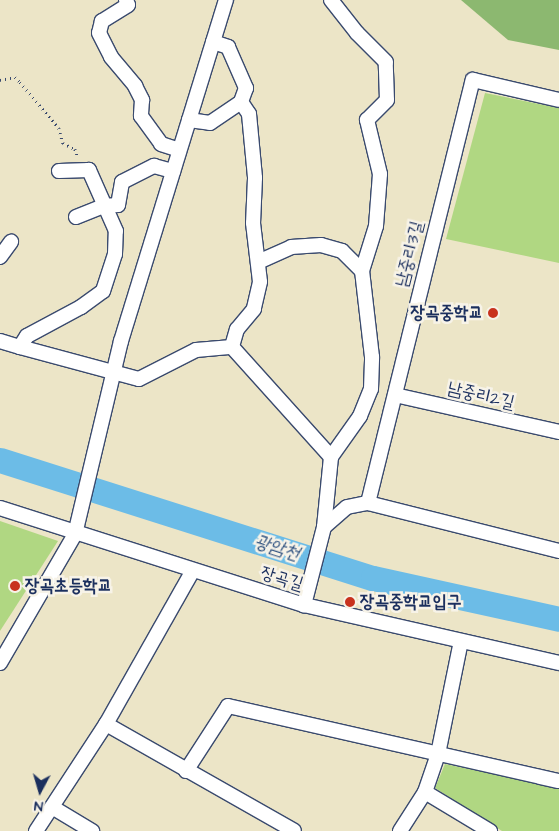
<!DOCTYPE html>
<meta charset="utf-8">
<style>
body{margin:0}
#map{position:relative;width:559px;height:831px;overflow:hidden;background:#ece5c7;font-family:"Architects Daughter","Poor Story",sans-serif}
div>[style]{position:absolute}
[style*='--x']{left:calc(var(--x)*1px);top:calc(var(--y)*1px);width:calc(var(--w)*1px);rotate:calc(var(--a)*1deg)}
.green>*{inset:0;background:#b0d782}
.forest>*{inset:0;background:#8cb870}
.river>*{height:25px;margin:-12.5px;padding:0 12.5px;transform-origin:12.5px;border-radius:12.5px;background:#6cbce7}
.path>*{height:2.5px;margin-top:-1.25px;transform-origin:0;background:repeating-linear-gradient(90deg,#3a4a6e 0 1px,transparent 0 5px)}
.roads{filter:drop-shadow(1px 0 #3a4a6e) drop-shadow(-1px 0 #3a4a6e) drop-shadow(0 1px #3a4a6e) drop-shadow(0 -1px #3a4a6e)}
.minor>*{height:14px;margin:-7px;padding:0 7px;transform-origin:7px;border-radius:7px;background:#fff}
.dots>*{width:14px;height:14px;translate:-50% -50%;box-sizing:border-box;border:2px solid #f7f3e8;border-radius:50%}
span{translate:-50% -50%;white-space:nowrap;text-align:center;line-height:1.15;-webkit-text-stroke:5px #f7f3e8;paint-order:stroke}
.street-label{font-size:18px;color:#1b2f5e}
.poi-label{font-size:18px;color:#1b2f5e;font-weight:700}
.right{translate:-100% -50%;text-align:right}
.left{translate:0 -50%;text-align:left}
.water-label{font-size:19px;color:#2f5280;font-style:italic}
.north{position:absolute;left:15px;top:766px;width:50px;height:50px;-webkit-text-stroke:4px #f7f3e8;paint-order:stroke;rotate:186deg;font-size:14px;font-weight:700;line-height:20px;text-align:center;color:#1b2f5e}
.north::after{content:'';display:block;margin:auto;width:18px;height:22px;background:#1b2f5e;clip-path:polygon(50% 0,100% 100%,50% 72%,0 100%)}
</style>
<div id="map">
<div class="green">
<div style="clip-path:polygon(485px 93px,559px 108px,559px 263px,446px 239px)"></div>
<div style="clip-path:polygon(0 521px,58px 541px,0 631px)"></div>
<div style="clip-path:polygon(445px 764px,559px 788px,559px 831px,502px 831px,435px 788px)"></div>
</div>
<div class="forest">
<div style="clip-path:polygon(461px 0,559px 0,559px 50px,508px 40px)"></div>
</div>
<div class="river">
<div style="--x:0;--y:460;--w:391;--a:17.6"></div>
<div style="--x:373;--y:578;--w:190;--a:12.4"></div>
</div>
<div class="path">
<div style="--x:0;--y:80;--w:15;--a:-11"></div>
<div style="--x:15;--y:77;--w:7;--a:45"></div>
<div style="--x:20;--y:82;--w:60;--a:49.7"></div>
<div style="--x:59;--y:128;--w:16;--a:75"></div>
<div style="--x:63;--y:143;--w:13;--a:27"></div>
<div style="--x:75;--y:149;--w:9;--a:69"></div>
</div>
<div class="roads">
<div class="minor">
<div style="--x:126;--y:0;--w:5;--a:68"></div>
<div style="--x:128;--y:5;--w:31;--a:148"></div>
<div style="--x:102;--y:21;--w:12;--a:104"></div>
<div style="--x:99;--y:33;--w:27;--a:63"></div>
<div style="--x:111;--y:57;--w:38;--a:50"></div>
<div style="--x:135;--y:86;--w:16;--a:63"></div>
<div style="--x:142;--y:100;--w:16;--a:94"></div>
<div style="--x:141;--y:116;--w:34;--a:54"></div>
<div style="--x:161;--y:144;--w:19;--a:18"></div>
<div style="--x:213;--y:42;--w:16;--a:18"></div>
<div style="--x:228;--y:47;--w:45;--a:66.3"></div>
<div style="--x:246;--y:88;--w:15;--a:110"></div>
<div style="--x:189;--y:120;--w:21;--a:8"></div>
<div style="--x:210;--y:123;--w:37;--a:-34"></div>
<div style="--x:241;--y:102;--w:14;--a:56"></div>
<div style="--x:249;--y:114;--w:64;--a:84.6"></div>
<div style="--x:255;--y:178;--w:45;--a:92.5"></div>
<div style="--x:253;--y:223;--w:59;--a:83.2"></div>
<div style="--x:260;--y:282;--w:28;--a:103"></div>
<div style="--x:254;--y:309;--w:26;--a:130"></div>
<div style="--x:237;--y:329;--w:19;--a:106"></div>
<div style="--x:76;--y:217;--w:29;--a:-22"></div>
<div style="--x:103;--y:206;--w:15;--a:-4"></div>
<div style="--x:118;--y:205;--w:23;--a:-80"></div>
<div style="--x:122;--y:182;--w:36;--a:-27"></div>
<div style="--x:154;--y:166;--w:20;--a:15"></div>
<div style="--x:0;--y:257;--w:19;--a:-54"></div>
<div style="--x:258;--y:262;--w:36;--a:-24"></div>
<div style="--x:291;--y:247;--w:30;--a:-4"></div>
<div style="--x:321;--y:245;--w:22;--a:16"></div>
<div style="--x:342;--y:251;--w:28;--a:45"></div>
<div style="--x:0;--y:341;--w:21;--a:17"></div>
<div style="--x:20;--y:347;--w:13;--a:-58"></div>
<div style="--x:27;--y:336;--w:61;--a:-28.2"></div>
<div style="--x:81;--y:307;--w:27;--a:-36"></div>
<div style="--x:103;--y:291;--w:39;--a:-72"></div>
<div style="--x:115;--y:254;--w:23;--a:-88"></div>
<div style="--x:116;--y:231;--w:67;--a:-113.9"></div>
<div style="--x:89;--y:170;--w:30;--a:178"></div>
<div style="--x:20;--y:347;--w:123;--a:15.1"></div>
<div style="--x:139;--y:379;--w:64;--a:-27"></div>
<div style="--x:196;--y:350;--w:36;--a:-5"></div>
<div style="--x:232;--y:347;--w:148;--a:48"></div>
<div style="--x:331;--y:457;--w:70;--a:95.7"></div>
<div style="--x:324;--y:527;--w:81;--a:104.4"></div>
<div style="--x:395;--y:395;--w:168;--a:12.7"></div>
<div style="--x:331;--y:457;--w:50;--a:-54.7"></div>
<div style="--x:360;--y:416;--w:29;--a:-68"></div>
<div style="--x:371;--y:389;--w:32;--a:-88"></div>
<div style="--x:372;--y:357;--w:87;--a:-96.6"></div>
<div style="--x:362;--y:271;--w:47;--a:-72.7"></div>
<div style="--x:376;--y:226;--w:52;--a:-85.6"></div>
<div style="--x:380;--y:174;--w:56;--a:-103.5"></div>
<div style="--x:367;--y:120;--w:28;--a:-45"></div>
<div style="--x:387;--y:100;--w:38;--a:-92"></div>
<div style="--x:386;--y:62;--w:41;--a:-135"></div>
<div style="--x:357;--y:33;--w:42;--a:-128.2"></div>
<div style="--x:368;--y:503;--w:197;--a:14.1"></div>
<div style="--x:0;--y:508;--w:319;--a:17.7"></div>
<div style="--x:304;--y:605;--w:262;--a:12.8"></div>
<div style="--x:324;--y:527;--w:30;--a:-41"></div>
<div style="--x:347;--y:507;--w:21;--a:-11"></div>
<div style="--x:368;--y:503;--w:436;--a:-76.1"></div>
<div style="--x:473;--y:80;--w:88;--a:13.1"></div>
<div style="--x:0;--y:663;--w:149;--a:-59.8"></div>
<div style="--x:75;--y:534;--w:198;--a:-76.6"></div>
<div style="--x:121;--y:341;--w:357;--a:-72.9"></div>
<div style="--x:106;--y:724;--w:216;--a:29.6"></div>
<div style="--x:186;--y:771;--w:77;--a:-57.1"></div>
<div style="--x:228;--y:706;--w:339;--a:12.8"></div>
<div style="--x:425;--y:792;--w:76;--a:31"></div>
<div style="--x:52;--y:807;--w:47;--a:31"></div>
<div style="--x:36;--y:831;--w:128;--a:-56.8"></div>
<div style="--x:106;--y:724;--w:175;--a:-60.5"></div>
<div style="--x:400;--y:831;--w:46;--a:-57.3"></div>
<div style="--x:425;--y:792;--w:40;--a:-71.1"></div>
<div style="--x:438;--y:754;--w:115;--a:-78.5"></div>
</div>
</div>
<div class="dots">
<div style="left:493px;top:313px;background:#c8321e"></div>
<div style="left:15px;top:586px;background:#c8321e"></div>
<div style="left:350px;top:602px;background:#c8321e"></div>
</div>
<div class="street-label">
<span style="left:410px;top:254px;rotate:-76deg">남중리3길</span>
<span style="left:481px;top:396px;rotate:13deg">남중리2길</span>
<span style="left:282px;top:579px;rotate:17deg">장곡길</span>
</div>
<div class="poi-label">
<span class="right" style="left:483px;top:313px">장곡중학교</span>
<span class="left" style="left:25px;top:586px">장곡초등학교</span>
<span class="left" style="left:360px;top:602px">장곡중학교입구</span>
</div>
<div class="water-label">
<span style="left:277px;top:548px;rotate:18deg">광암천</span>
</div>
<div class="north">N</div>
</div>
